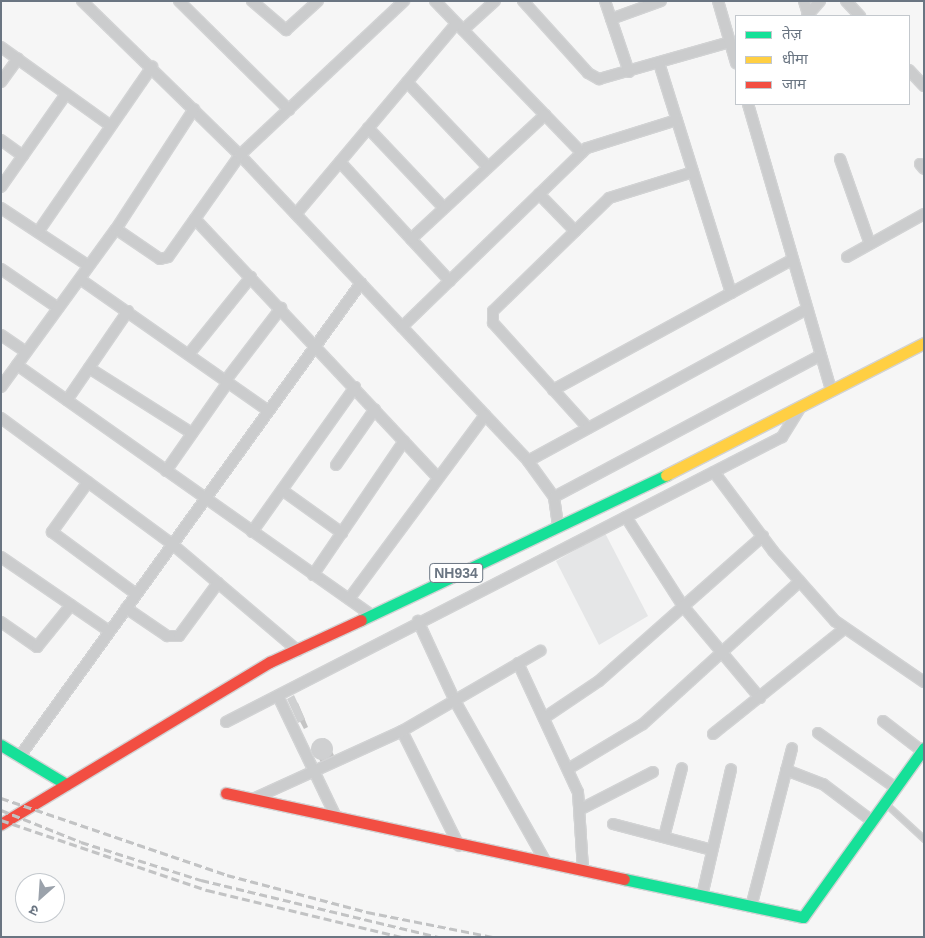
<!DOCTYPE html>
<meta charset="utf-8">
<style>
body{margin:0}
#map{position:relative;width:925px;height:938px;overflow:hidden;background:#f6f6f6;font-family:Arial,"Noto Sans Devanagari",sans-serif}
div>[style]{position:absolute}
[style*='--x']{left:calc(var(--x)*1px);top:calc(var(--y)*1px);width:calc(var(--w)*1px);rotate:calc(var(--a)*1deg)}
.built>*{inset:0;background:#e5e6e7}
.shadow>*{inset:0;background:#0003}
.building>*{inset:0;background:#cfd0d1}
.round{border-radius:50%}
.roads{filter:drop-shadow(1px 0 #d2d3d4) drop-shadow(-1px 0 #d2d3d4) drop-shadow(0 1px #d2d3d4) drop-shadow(0 -1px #d2d3d4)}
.lane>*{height:5px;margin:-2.5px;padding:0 2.5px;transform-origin:2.5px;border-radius:2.5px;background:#cbcccd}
.street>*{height:10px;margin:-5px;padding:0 5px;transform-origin:5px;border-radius:5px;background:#cbcccd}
.fast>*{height:11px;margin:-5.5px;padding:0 5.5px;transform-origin:5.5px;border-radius:5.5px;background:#16e098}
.slow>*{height:11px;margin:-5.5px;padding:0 5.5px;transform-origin:5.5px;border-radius:5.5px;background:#ffcf43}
.jam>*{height:11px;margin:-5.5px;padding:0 5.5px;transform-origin:5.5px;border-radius:5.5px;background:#f24e42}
.rail>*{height:3px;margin-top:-1.5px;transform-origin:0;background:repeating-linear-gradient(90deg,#c2c3c4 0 8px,transparent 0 12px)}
span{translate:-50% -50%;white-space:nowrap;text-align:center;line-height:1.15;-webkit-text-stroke:5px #fff;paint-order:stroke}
.shield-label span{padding:1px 4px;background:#fff;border:1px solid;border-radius:4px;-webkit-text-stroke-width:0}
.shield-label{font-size:14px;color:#6a7582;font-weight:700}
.frame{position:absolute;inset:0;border:2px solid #6a7582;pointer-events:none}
.legend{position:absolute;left:735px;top:15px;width:175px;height:90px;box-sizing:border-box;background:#fff;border:1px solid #c3c8cd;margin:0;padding:6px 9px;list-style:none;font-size:15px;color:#6a7582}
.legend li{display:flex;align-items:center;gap:10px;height:25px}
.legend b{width:25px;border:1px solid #c3c8cd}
.north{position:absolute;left:15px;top:873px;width:50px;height:50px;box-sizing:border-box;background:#fff;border:1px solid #c3c8cd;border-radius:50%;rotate:206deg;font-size:14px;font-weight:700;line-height:20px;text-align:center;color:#6a7582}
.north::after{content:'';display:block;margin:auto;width:18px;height:22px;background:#9ba2ab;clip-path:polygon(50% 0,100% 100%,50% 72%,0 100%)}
</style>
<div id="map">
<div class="built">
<div style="clip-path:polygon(605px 533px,648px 616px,599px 645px,556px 561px)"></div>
</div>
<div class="shadow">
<div style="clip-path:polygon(288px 699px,298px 703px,308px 727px,304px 729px)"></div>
<div style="clip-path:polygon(325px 738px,336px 759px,322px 765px,312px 744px)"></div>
</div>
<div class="building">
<div style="clip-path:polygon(294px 695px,305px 719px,298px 723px,287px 699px)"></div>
<div class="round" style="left:311px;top:738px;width:22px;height:22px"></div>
</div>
<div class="roads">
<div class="lane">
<div style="--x:886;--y:804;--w:52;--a:42.6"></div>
</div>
<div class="street">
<div style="--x:82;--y:1;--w:221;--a:44.3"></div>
<div style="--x:240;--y:155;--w:420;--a:46.7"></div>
<div style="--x:528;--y:461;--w:44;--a:54.2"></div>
<div style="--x:554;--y:497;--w:30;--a:82"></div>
<div style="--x:179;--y:1;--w:155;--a:44.7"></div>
<div style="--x:252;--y:1;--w:45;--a:40.5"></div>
<div style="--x:286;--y:30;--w:43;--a:-42.2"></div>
<div style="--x:435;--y:1;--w:211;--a:46"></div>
<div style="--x:523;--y:1;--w:97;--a:47.9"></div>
<div style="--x:588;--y:73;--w:13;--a:29"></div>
<div style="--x:599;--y:79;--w:136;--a:-15.8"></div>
<div style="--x:605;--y:1;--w:75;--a:71.3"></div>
<div style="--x:718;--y:1;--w:65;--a:73.8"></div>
<div style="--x:804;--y:1;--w:14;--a:73"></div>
<div style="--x:846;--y:1;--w:21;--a:47"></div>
<div style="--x:807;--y:16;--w:20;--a:-49"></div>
<div style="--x:611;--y:19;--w:53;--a:-19.8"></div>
<div style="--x:463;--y:30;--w:43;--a:-42.2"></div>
<div style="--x:1;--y:47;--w:135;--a:35.7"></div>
<div style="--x:659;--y:63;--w:241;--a:72.6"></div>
<div style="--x:909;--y:70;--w:22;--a:47"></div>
<div style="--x:1;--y:82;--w:29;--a:-54"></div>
<div style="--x:407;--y:82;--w:117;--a:46.4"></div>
<div style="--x:748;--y:104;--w:298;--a:73.8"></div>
<div style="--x:368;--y:128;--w:110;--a:46.5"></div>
<div style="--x:1;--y:140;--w:27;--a:36"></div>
<div style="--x:840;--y:159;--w:90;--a:70.6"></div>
<div style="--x:340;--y:162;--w:162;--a:47.3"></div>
<div style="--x:920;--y:164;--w:6;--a:51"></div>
<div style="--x:1;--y:187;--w:113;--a:-55"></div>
<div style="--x:539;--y:194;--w:52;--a:45.8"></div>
<div style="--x:1;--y:208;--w:105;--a:33.4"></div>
<div style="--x:296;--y:214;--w:248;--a:-49.9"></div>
<div style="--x:195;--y:219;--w:355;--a:46.8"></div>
<div style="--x:116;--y:229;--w:53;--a:34.3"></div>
<div style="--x:160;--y:259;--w:8;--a:-14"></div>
<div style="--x:168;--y:257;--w:125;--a:-54.8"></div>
<div style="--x:240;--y:155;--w:225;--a:-43.2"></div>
<div style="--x:38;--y:232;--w:201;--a:-55.4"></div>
<div style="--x:411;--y:239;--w:183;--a:-42.8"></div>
<div style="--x:847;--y:257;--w:88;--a:-29.2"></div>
<div style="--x:1;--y:269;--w:69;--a:34.4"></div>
<div style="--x:80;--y:279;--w:228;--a:35"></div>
<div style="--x:402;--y:327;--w:257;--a:-44.1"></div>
<div style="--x:587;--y:148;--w:94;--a:-17.3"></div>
<div style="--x:1;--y:335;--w:30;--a:34"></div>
<div style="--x:189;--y:354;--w:99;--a:-51.2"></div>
<div style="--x:17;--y:365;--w:430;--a:35.2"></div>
<div style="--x:89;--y:368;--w:122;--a:32.3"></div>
<div style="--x:226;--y:380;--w:91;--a:-52.6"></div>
<div style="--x:1;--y:387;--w:195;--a:-54"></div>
<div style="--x:116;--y:229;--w:143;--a:-57"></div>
<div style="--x:553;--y:390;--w:273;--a:-28.6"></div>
<div style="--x:67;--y:400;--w:108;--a:-55.6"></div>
<div style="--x:1;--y:418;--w:212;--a:36.4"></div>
<div style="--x:172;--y:544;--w:165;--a:40.3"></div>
<div style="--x:588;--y:428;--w:142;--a:-132.1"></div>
<div style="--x:493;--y:323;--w:12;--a:-90"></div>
<div style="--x:493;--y:311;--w:162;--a:-44.2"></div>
<div style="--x:609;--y:198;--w:88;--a:-17.2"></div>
<div style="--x:528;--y:461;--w:318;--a:-28.6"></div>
<div style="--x:336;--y:465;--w:68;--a:-55.1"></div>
<div style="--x:166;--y:471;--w:108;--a:-55.1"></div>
<div style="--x:714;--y:472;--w:99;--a:53.2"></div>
<div style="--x:773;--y:551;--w:94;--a:48.5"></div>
<div style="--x:835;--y:621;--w:108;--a:34.4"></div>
<div style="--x:88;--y:482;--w:62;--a:125.8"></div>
<div style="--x:52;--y:532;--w:104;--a:36.4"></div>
<div style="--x:282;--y:490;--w:74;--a:35.6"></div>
<div style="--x:554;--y:497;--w:300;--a:-28"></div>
<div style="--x:626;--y:517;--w:106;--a:57.4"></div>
<div style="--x:683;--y:606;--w:120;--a:50.1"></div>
<div style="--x:252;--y:532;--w:178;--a:-54.6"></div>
<div style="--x:1;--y:557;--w:131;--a:34.4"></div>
<div style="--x:313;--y:575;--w:162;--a:-55.8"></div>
<div style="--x:349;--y:599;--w:229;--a:-53.5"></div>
<div style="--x:126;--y:608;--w:50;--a:34.3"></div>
<div style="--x:167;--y:636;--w:12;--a:0"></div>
<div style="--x:179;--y:636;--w:66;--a:-53.7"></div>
<div style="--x:418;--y:621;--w:88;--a:65.2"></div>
<div style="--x:455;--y:701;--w:184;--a:60.6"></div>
<div style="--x:1;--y:622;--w:44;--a:34.8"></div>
<div style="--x:37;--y:647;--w:54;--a:-51"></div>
<div style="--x:518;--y:663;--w:142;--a:65.1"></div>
<div style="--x:578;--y:792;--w:77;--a:86.3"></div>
<div style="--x:278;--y:696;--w:134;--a:64.4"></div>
<div style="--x:544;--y:718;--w:66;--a:-33.9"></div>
<div style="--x:599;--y:681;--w:219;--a:-41.5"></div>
<div style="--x:883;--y:721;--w:49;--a:37.6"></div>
<div style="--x:226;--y:722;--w:625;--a:-27.14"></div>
<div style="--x:782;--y:437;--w:32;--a:-58"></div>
<div style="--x:402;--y:731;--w:128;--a:63.6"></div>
<div style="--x:818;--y:733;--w:95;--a:35.2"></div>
<div style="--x:713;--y:734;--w:168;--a:-38.7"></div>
<div style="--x:20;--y:756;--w:583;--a:-54.21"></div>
<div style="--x:568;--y:769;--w:87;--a:-31"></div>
<div style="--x:643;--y:724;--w:212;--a:-42.3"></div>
<div style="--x:786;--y:770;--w:40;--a:21"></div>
<div style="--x:823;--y:784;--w:61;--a:37.1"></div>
<div style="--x:253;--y:799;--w:164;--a:-24.5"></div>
<div style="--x:402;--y:731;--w:160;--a:-30.1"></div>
<div style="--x:581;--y:809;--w:81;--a:-27.2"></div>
<div style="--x:613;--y:824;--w:102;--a:14.7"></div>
<div style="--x:664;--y:837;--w:71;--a:-75.4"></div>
<div style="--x:702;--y:896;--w:130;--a:-77.1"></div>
<div style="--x:751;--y:907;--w:164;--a:-75.5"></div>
</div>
<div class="fast">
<div style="--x:361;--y:620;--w:338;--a:-25.4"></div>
<div style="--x:1;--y:745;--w:76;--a:31"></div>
<div style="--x:624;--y:879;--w:183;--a:12"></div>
<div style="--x:803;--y:917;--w:208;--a:-54.4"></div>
</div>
<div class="slow">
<div style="--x:666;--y:475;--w:290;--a:-27.1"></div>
</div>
<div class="jam">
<div style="--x:226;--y:793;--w:407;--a:12.2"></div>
<div style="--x:1;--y:824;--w:314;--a:-31.1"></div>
<div style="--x:270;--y:662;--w:100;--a:-24.8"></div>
</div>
</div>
<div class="rail">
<div style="--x:1;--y:798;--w:239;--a:18.8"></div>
<div style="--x:227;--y:875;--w:145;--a:14.8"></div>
<div style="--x:367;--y:912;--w:128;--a:11.2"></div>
<div style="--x:1;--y:810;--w:86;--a:21.8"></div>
<div style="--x:81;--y:842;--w:126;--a:17.6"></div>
<div style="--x:201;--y:880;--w:245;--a:13.5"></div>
<div style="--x:1;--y:820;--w:218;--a:18.8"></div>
<div style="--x:207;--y:890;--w:201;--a:13.6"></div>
</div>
<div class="shield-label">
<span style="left:456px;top:573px">NH934</span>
</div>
<div class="frame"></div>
<ul class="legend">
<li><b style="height:6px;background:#16e098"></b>तेज़</li>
<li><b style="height:6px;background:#ffcf43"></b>धीमा</li>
<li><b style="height:6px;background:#f24e42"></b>जाम</li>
</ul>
<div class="north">उ</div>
</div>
